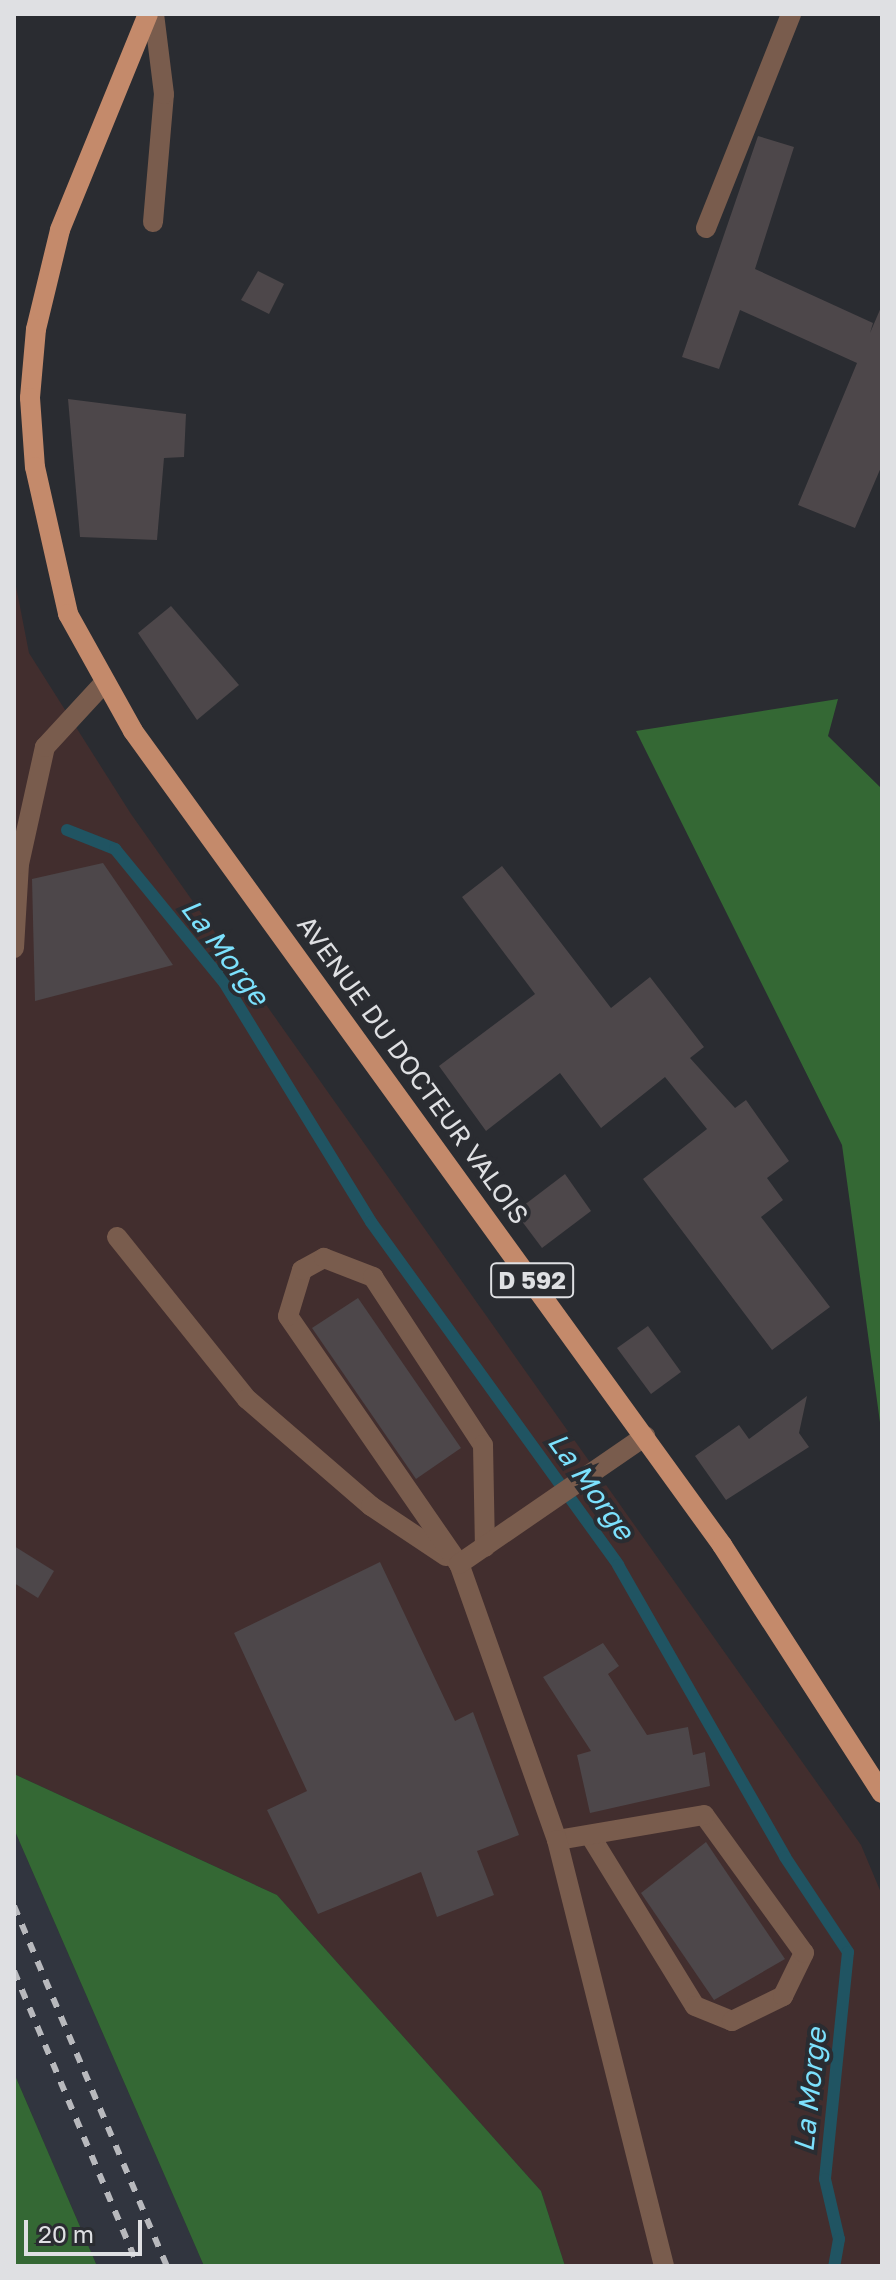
<!DOCTYPE html>
<style>
body{margin:0}
#map{position:relative;width:896px;height:2280px;overflow:hidden;background:#2a2c31;font-family:"Golos Text",sans-serif}
div>[style]{position:absolute}
[style*='--x']{left:calc(var(--x)*1px);top:calc(var(--y)*1px);width:calc(var(--w)*1px);rotate:calc(var(--a)*1deg)}
.built>*{inset:0;background:#31353f}
.industrial>*{inset:0;background:#422e2e}
.forest>*{inset:0;background:#346834}
.stream>*{height:12px;margin:-6px;padding:0 6px;transform-origin:6px;border-radius:6px;background:#205462}
.building>*{inset:0;background:#4d474a}
.service>*{height:20px;margin:-10px;padding:0 10px;transform-origin:10px;border-radius:10px;background:#795c4d}
.minor>*{height:20px;margin:-10px;padding:0 10px;transform-origin:10px;border-radius:10px;background:#795c4d}
.primary>*{height:20px;margin:-10px;padding:0 10px;transform-origin:10px;border-radius:10px;background:#c48a6b}
.rail>*{height:6px;margin-top:-3px;transform-origin:0;background:repeating-linear-gradient(90deg,#b8b9bd 0 10px,transparent 0 20px)}
span{translate:-50% -50%;white-space:nowrap;text-align:center;line-height:1.15;-webkit-text-stroke:8px #2a2c31;paint-order:stroke}
.shield-label span{padding:2px 6px;background:#2a2c31;border:2px solid;border-radius:6px;-webkit-text-stroke-width:0}
.shield-label{font-size:24px;color:#dfe0e3;font-weight:700}
.street-label{font-size:26px;color:#dfe0e3}
.water-label{font-size:28px;color:#7ce1fd;font-style:italic}
.frame{position:absolute;inset:0;border:16px solid #dfe0e3;pointer-events:none}
.scale{position:absolute;left:24px;top:2220px;width:118px;height:36px;box-sizing:border-box;border:4px solid #dfe0e3;border-top:0;padding-left:10px;font-size:24px;line-height:28px;white-space:nowrap;color:#dfe0e3;-webkit-text-stroke:6px #2a2c31;paint-order:stroke}
</style>
<div id="map">
<div class="built">
<div style="clip-path:polygon(14px 1829px,204px 2266px,97px 2266px,14px 2073px)"></div>
</div>
<div class="industrial">
<div style="clip-path:polygon(14px 576px,29px 653px,131px 814px,861px 1845px,882px 1895px,882px 2266px,565px 2266px,541px 2191px,277px 1895px,14px 1774px)"></div>
</div>
<div class="forest">
<div style="clip-path:polygon(838px 699px,828px 736px,882px 789px,882px 1437px,842px 1145px,636px 731px)"></div>
<div style="clip-path:polygon(14px 1774px,277px 1895px,541px 2191px,565px 2266px,204px 2266px,14px 1829px)"></div>
<div style="clip-path:polygon(14px 2073px,97px 2266px,14px 2266px)"></div>
</div>
<div class="stream">
<div style="--x:67;--y:830;--w:52;--a:21.6"></div>
<div style="--x:115;--y:849;--w:172;--a:50.7"></div>
<div style="--x:224;--y:982;--w:281;--a:58.5"></div>
<div style="--x:371;--y:1222;--w:423;--a:54.2"></div>
<div style="--x:618;--y:1565;--w:336;--a:60.2"></div>
<div style="--x:785;--y:1857;--w:114;--a:56.4"></div>
<div style="--x:848;--y:1952;--w:228;--a:95.8"></div>
<div style="--x:825;--y:2179;--w:62;--a:76.9"></div>
<div style="--x:839;--y:2239;--w:27;--a:100"></div>
</div>
<div class="building">
<div style="clip-path:polygon(758px 136px,794px 147px,755px 269px,873px 323px,870px 333px,882px 305px,882px 465px,855px 528px,798px 505px,857px 363px,740px 310px,719px 369px,682px 357px)"></div>
<div style="clip-path:polygon(258px 271px,284px 284px,269px 314px,241px 300px)"></div>
<div style="clip-path:polygon(68px 399px,186px 414px,184px 457px,164px 458px,157px 540px,80px 537px)"></div>
<div style="clip-path:polygon(171px 606px,239px 685px,197px 720px,138px 633px)"></div>
<div style="clip-path:polygon(103px 863px,173px 965px,35px 1001px,32px 879px)"></div>
<div style="clip-path:polygon(502px 866px,611px 1008px,650px 977px,704px 1047px,690px 1058px,735px 1108px,746px 1100px,789px 1161px,767px 1178px,783px 1200px,761px 1217px,830px 1307px,772px 1350px,643px 1179px,707px 1129px,665px 1077px,601px 1128px,560px 1073px,486px 1131px,439px 1066px,535px 994px,462px 897px)"></div>
<div style="clip-path:polygon(565px 1174px,591px 1211px,542px 1248px,515px 1212px)"></div>
<div style="clip-path:polygon(358px 1298px,461px 1448px,416px 1479px,312px 1328px)"></div>
<div style="clip-path:polygon(648px 1326px,681px 1372px,651px 1394px,617px 1348px)"></div>
<div style="clip-path:polygon(807px 1396px,799px 1433px,809px 1447px,726px 1500px,695px 1456px,739px 1425px,749px 1439px)"></div>
<div style="clip-path:polygon(14px 1546px,54px 1571px,38px 1598px,14px 1583px)"></div>
<div style="clip-path:polygon(380px 1562px,455px 1721px,473px 1712px,519px 1835px,477px 1851px,494px 1895px,437px 1917px,421px 1872px,318px 1914px,267px 1810px,307px 1791px,234px 1633px)"></div>
<div style="clip-path:polygon(603px 1643px,619px 1666px,608px 1674px,647px 1735px,688px 1727px,693px 1755px,705px 1752px,710px 1786px,590px 1813px,577px 1755px,591px 1751px,543px 1677px)"></div>
<div style="clip-path:polygon(706px 1842px,785px 1959px,714px 2000px,641px 1893px)"></div>
</div>
<div class="service">
<div style="--x:117;--y:1237;--w:208;--a:51.3"></div>
<div style="--x:247;--y:1399;--w:164;--a:40.8"></div>
<div style="--x:371;--y:1506;--w:90;--a:33.7"></div>
<div style="--x:459;--y:1564;--w:301;--a:-124.6"></div>
<div style="--x:288;--y:1316;--w:48;--a:-73.1"></div>
<div style="--x:302;--y:1270;--w:25;--a:-29"></div>
<div style="--x:324;--y:1258;--w:53;--a:21.2"></div>
<div style="--x:373;--y:1277;--w:201;--a:56.8"></div>
<div style="--x:483;--y:1445;--w:102;--a:88.9"></div>
<div style="--x:591;--y:1837;--w:198;--a:58.4"></div>
<div style="--x:695;--y:2006;--w:40;--a:22"></div>
<div style="--x:732;--y:2021;--w:57;--a:-26.1"></div>
<div style="--x:783;--y:1996;--w:48;--a:-64"></div>
<div style="--x:804;--y:1953;--w:170;--a:-125.9"></div>
<div style="--x:704;--y:1815;--w:149;--a:170.3"></div>
<div style="--x:557;--y:1840;--w:293;--a:-109.5"></div>
<div style="--x:459;--y:1564;--w:226;--a:-34.5"></div>
<div style="--x:557;--y:1840;--w:439;--a:75.9"></div>
</div>
<div class="minor">
<div style="--x:153;--y:222;--w:128;--a:-85.1"></div>
<div style="--x:164;--y:94;--w:81;--a:-97.1"></div>
<div style="--x:706;--y:228;--w:230;--a:-68.3"></div>
<div style="--x:14;--y:948;--w:84;--a:-86.6"></div>
<div style="--x:19;--y:864;--w:120;--a:-77.5"></div>
<div style="--x:45;--y:747;--w:87;--a:-47.3"></div>
</div>
<div class="primary">
<div style="--x:148;--y:14;--w:233;--a:112.2"></div>
<div style="--x:60;--y:230;--w:102;--a:103.6"></div>
<div style="--x:36;--y:329;--w:69;--a:95"></div>
<div style="--x:30;--y:398;--w:69;--a:85.9"></div>
<div style="--x:35;--y:467;--w:151;--a:77.3"></div>
<div style="--x:68;--y:614;--w:134;--a:60.9"></div>
<div style="--x:133;--y:731;--w:1005;--a:54.11"></div>
<div style="--x:722;--y:1545;--w:295;--a:57.2"></div>
</div>
<div class="rail">
<div style="--x:14;--y:1906;--w:391;--a:67"></div>
<div style="--x:14;--y:1971;--w:320;--a:67.2"></div>
</div>
<div class="shield-label">
<span style="left:532px;top:1280px">D 592</span>
</div>
<div class="street-label">
<span style="left:413px;top:1070px;rotate:54deg">AVENUE DU DOCTEUR VALOIS</span>
</div>
<div class="water-label">
<span style="left:225px;top:952px;rotate:53deg">La Morge</span>
<span style="left:591px;top:1486px;rotate:54deg">La Morge</span>
<span style="left:810px;top:2090px;rotate:-84deg">La Morge</span>
</div>
<div class="frame"></div>
<div class="scale">20 m</div>
</div>
